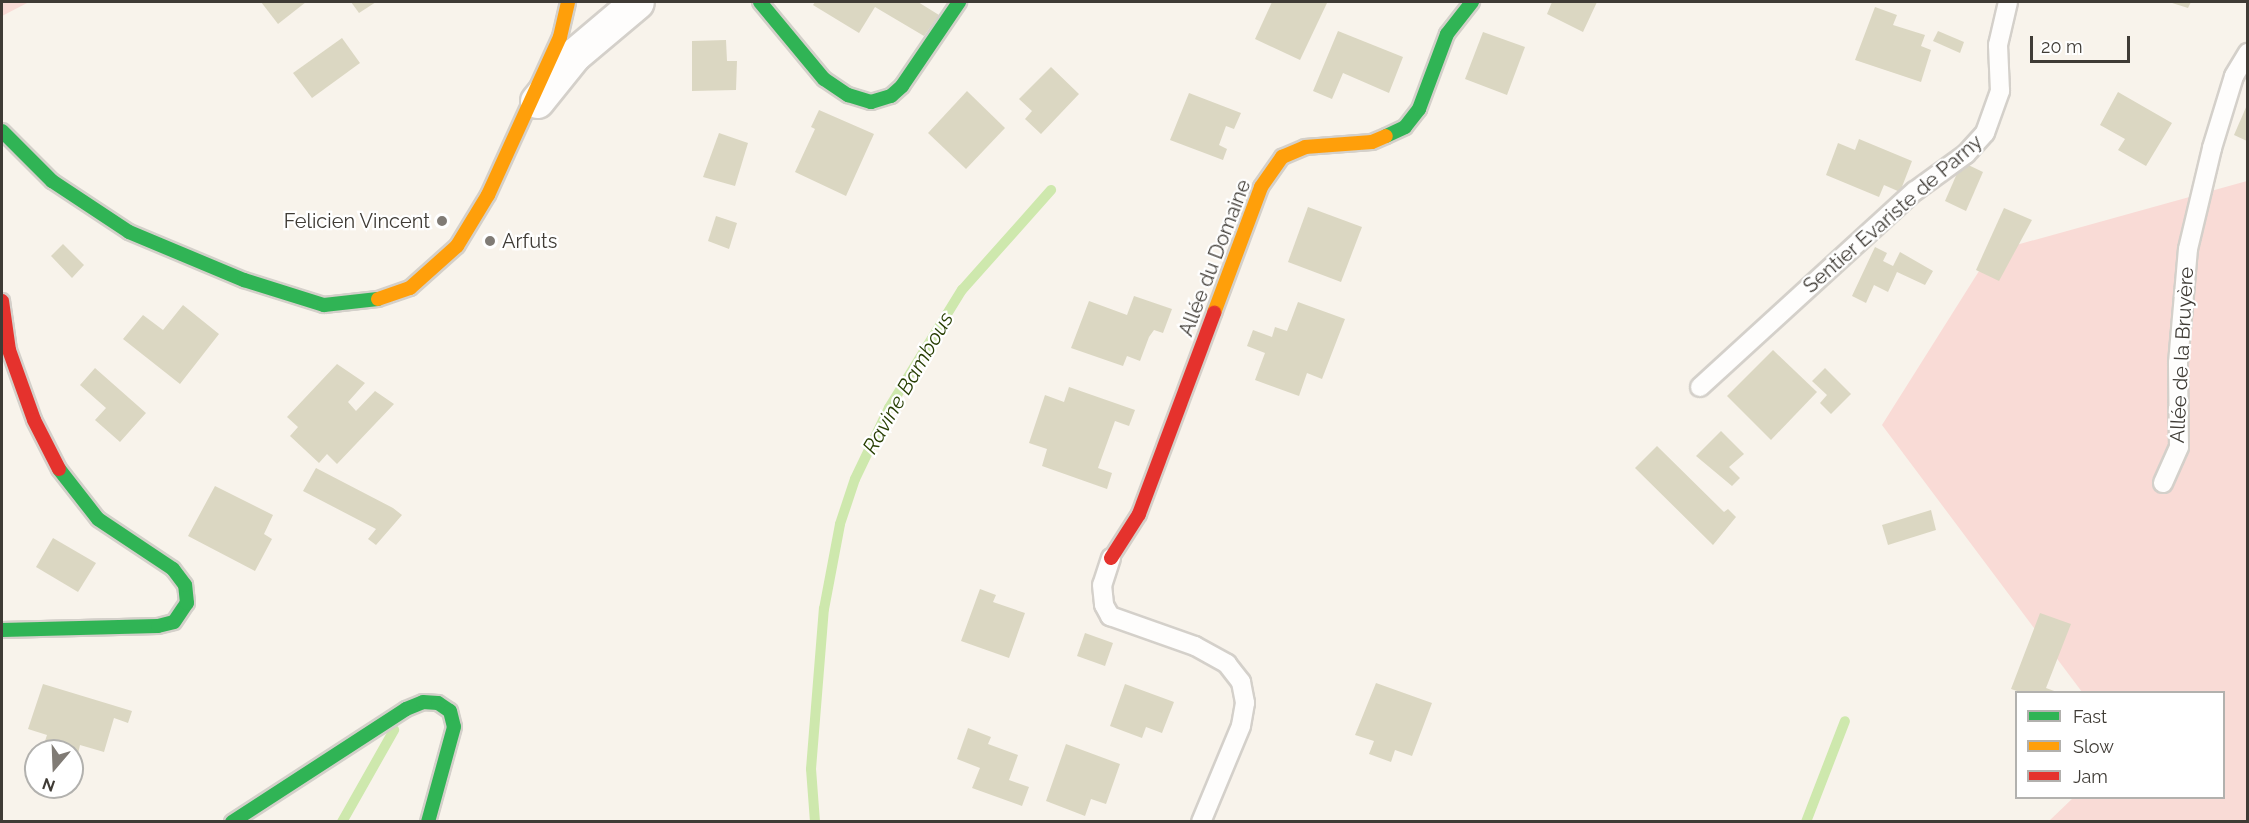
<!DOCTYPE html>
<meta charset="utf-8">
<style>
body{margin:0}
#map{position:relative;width:2249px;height:823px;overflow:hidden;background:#f8f3eb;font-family:Raleway,sans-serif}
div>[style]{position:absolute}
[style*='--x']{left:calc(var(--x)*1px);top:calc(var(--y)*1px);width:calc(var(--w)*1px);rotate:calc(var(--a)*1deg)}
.green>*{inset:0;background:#f9dbd6}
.stream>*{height:10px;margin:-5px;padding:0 5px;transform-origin:5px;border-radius:5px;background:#cee8ad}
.building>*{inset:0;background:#dbd7c2}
.roads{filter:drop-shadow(2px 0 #d4d0ca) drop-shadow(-2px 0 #d4d0ca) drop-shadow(0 2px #d4d0ca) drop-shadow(0 -2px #d4d0ca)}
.lane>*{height:18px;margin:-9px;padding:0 9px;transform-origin:9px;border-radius:9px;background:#fefdfc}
.street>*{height:33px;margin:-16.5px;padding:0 16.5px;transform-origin:16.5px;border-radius:16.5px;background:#fefdfc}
.fast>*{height:14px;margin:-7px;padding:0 7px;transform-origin:7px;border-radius:7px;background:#30b455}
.slow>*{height:14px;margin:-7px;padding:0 7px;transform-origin:7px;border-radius:7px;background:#ff9f0a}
.jam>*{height:14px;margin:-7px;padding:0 7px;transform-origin:7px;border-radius:7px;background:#e5322d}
.dots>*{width:16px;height:16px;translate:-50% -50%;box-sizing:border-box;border:3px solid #fff;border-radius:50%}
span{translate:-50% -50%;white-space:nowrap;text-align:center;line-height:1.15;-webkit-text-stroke:4.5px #fff;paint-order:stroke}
.street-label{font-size:20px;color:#3f3b35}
.poi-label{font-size:20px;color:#3f3b35}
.right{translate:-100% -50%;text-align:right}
.left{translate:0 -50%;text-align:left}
.water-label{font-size:21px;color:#273e02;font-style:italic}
.frame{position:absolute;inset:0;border:3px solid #3f3b35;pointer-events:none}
.legend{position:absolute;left:2015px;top:691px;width:210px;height:108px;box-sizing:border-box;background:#fff;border:2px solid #b2b1ae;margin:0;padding:8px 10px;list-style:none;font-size:18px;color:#3f3b35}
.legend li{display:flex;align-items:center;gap:12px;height:30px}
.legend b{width:30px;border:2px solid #b2b1ae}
.north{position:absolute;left:24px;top:739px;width:60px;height:60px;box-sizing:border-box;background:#fff;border:2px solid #b2b1ae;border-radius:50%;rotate:199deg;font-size:16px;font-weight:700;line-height:24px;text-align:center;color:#3f3b35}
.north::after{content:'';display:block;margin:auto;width:21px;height:27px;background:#807b75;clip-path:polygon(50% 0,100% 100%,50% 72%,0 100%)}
.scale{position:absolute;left:2030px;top:36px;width:100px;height:27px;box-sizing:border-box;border:3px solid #3f3b35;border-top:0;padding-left:8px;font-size:18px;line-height:21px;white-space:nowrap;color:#3f3b35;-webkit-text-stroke:4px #fff;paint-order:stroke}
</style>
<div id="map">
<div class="green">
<div style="clip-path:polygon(2px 2px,29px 2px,2px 16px)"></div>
<div style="clip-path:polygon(2247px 181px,2247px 821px,2049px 821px,2073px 798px,2224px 798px,2224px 692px,2082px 692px,1882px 425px,1991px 252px)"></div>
</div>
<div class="stream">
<div style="--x:342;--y:822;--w:106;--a:-60.5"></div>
<div style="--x:815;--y:822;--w:53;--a:-94.3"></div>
<div style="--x:811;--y:769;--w:161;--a:-85.4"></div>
<div style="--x:824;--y:609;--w:86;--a:-79.3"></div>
<div style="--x:840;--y:524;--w:47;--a:-71.6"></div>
<div style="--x:855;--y:479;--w:79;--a:-64.4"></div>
<div style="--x:889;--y:408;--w:139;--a:-58.3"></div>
<div style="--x:962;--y:290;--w:134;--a:-48.3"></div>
<div style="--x:1806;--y:822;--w:108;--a:-68.9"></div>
</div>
<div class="building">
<div style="clip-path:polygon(261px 2px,306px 2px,278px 24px)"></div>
<div style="clip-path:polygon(351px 2px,376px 2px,359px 13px)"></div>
<div style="clip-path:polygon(815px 2px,918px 2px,939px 15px,924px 36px,875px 7px,859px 33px,813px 5px)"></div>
<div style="clip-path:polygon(1272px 2px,1327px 3px,1300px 60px,1255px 39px)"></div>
<div style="clip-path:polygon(1552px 2px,1597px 2px,1583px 32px,1547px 14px)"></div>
<div style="clip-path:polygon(2169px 2px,2191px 2px,2188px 8px)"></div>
<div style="clip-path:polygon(1875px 7px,1897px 15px,1893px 25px,1925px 35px,1921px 46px,1931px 50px,1921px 82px,1855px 60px)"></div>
<div style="clip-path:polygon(1338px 31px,1403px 57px,1389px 93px,1343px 73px,1332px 99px,1313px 91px)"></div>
<div style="clip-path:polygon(1938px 31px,1964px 42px,1960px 53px,1933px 41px)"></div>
<div style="clip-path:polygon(1483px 32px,1525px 47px,1507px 95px,1465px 79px)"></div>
<div style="clip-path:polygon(342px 38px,360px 63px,312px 98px,293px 73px)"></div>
<div style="clip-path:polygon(726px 40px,727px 61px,737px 61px,736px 90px,692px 91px,692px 41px)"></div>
<div style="clip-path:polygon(1051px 67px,1079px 94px,1041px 134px,1025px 119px,1032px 111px,1019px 99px)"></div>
<div style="clip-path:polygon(967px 91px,1005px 128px,966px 169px,928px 133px)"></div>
<div style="clip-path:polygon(2118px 92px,2172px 123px,2146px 166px,2118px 150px,2125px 139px,2100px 125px)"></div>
<div style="clip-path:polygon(1189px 93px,1241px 113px,1234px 129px,1226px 126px,1219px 145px,1227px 149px,1223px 160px,1170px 140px)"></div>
<div style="clip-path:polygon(2247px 105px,2247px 141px,2234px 135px)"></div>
<div style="clip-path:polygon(819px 110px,874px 134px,846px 196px,795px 172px,815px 129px,811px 127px)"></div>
<div style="clip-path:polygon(719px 133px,748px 143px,735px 186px,703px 177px)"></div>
<div style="clip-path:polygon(1859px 139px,1912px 161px,1900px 192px,1884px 185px,1879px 197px,1826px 175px,1838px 143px,1855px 150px)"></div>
<div style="clip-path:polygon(1962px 162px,1983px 172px,1966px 211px,1945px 201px)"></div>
<div style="clip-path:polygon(1308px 207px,1362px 227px,1341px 282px,1288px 262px)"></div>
<div style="clip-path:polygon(2004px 208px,2032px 220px,1999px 281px,1976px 270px)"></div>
<div style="clip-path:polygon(716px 216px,737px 223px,729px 249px,708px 241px)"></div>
<div style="clip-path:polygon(63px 244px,84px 265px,72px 278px,51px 256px)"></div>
<div style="clip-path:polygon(1875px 247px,1887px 253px,1883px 261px,1893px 266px,1900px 252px,1933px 271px,1925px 285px,1897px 272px,1888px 292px,1874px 285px,1866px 303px,1852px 296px)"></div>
<div style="clip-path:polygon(1134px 296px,1172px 309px,1163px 333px,1154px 330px,1149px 337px,1140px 361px,1127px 356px,1123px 366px,1071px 348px,1089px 301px,1127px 315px)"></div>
<div style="clip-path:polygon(1298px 302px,1345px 319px,1322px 379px,1307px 373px,1299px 396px,1255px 380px,1265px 353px,1247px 346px,1253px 330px,1272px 337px,1275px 327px,1287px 331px)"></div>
<div style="clip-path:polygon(183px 305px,219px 334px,180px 384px,123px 339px,143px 315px,163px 330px)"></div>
<div style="clip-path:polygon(1773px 350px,1817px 392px,1771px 440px,1727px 396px)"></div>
<div style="clip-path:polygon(337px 364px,365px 383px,348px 402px,356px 411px,375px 391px,394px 404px,337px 464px,327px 454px,319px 463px,290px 436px,298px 427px,287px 417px)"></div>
<div style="clip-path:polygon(95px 368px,146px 413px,120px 442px,95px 420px,106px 408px,80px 385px)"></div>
<div style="clip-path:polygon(1825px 368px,1851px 394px,1831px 414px,1820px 403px,1827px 395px,1812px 381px)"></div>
<div style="clip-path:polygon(1069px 387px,1135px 410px,1129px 426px,1115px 421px,1098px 468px,1112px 473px,1107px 489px,1042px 466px,1047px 449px,1029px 443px,1045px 395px,1064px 402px)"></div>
<div style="clip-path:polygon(1721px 431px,1744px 454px,1729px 467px,1740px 478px,1732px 486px,1696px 456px)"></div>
<div style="clip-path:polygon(1657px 446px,1724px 512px,1728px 509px,1736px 517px,1713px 545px,1635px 468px)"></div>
<div style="clip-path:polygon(316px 468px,393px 508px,402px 515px,376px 545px,368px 539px,376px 529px,303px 491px)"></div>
<div style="clip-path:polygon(215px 486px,273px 515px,264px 534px,272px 539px,255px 571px,188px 536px)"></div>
<div style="clip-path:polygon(1931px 510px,1936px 530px,1888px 545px,1882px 525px)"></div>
<div style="clip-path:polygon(53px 538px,96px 563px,78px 592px,36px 567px)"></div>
<div style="clip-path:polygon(980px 589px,996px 595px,993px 602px,1025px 613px,1009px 658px,961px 641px)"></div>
<div style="clip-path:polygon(2040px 613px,2071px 624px,2046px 688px,2057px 692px,2020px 692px,2011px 689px)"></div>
<div style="clip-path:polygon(1085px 633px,1113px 643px,1105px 666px,1077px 656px)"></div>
<div style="clip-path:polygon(1376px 683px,1432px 703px,1412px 756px,1395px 750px,1391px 762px,1369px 754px,1374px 741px,1355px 735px)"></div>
<div style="clip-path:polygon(43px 684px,132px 711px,128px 723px,114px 718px,104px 752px,80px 745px,77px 758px,72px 751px,43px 747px,47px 735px,28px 729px)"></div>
<div style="clip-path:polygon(1125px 684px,1174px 702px,1162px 733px,1146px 727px,1142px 738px,1110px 726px)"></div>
<div style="clip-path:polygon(968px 728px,991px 737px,988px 744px,1018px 755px,1009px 780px,1029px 787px,1022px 806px,972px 788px,980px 768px,957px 759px)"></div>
<div style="clip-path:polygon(1066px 744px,1120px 764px,1106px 804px,1091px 799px,1085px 816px,1046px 801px)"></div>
</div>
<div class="roads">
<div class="lane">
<div style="--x:1700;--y:387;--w:291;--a:-42.4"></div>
<div style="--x:1915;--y:191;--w:63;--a:-36"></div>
<div style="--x:1966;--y:154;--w:28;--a:-48"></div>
<div style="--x:1985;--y:133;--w:45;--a:-70.3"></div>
<div style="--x:2000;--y:91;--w:46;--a:-92.5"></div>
<div style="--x:1998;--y:45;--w:44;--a:-76.9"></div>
<div style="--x:2163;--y:483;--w:39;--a:-66"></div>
<div style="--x:2179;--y:447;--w:84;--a:-90.7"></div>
<div style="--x:2178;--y:363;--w:114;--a:-85"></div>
<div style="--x:2188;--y:249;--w:104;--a:-76.6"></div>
<div style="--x:2212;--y:148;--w:75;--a:-73"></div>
<div style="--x:2234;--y:76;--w:27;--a:-59"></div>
<div style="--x:1111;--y:558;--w:28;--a:108"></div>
<div style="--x:1102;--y:585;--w:20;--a:84"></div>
<div style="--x:1104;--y:605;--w:13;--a:61"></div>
<div style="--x:1110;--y:616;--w:90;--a:19.4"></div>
<div style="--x:1195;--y:646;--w:37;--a:29"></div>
<div style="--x:1227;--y:664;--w:23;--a:52"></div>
<div style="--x:1241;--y:682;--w:21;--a:79"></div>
<div style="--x:1245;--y:703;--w:23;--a:100"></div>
<div style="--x:1241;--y:726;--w:104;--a:112.6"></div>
</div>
<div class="street">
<div style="--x:537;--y:101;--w:59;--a:-51.2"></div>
<div style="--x:574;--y:55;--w:82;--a:-40.1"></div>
</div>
<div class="fast">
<div style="--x:760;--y:2;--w:100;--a:50.3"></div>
<div style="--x:824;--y:79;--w:29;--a:34"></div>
<div style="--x:848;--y:95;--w:24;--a:17"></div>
<div style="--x:871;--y:102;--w:21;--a:-17"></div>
<div style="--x:891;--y:96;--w:15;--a:-42"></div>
<div style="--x:902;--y:86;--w:102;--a:-55.8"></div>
<div style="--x:2;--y:131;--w:71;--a:45"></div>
<div style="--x:52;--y:181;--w:92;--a:33.5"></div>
<div style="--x:129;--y:232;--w:125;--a:22.7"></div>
<div style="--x:244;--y:280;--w:84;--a:17.4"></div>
<div style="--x:324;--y:305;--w:54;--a:-6.3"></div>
<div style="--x:1386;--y:136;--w:21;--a:-25"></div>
<div style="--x:1405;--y:127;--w:23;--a:-52"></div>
<div style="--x:1419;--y:109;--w:80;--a:-69.5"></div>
<div style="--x:1447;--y:34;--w:41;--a:-52"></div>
<div style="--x:2;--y:630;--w:156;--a:-1.5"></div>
<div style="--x:158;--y:626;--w:16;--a:-14"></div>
<div style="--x:174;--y:622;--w:23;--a:-56"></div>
<div style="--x:187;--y:603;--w:18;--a:-96"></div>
<div style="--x:185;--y:585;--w:20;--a:-127"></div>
<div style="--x:173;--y:569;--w:90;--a:-146.3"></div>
<div style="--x:98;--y:519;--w:63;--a:-128"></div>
<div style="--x:232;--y:822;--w:207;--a:-33"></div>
<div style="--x:406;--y:709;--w:18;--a:-22"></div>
<div style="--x:423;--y:702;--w:15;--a:4"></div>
<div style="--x:438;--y:703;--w:14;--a:34"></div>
<div style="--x:450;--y:711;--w:16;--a:76"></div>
<div style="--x:454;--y:727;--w:98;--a:105.3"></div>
</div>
<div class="slow">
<div style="--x:378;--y:299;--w:34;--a:-19"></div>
<div style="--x:410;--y:288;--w:63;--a:-41.8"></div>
<div style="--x:457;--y:246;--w:60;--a:-58.7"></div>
<div style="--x:488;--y:195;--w:174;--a:-65.5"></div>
<div style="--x:560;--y:37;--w:36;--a:-77"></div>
<div style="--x:1214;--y:313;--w:134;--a:-69.5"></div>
<div style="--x:1261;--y:187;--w:37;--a:-55"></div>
<div style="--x:1282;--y:157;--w:25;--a:-23"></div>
<div style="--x:1305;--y:147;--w:67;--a:-4.3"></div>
<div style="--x:1372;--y:142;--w:15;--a:-23"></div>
</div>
<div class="jam">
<div style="--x:2;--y:301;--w:49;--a:81.9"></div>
<div style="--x:9;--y:350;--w:74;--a:70.3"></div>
<div style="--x:34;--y:420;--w:55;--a:63"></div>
<div style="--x:1111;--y:558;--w:52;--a:-57.5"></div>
<div style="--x:1139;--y:514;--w:215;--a:-69.5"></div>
</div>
</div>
<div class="dots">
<div style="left:442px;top:221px;background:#807b75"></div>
<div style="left:490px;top:241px;background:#807b75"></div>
</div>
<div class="street-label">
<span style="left:1893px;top:214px;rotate:-41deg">Sentier Evariste de Parny</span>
<span style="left:1215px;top:258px;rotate:-69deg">Allée du Domaine</span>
<span style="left:2182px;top:355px;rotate:-87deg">Allée de la Bruyère</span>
</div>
<div class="poi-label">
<span class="right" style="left:430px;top:221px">Felicien Vincent</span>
<span class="left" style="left:502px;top:241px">Arfuts</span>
</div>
<div class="water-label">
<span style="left:908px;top:383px;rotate:-60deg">Ravine Bambous</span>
</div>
<div class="frame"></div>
<ul class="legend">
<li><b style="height:8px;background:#30b455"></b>Fast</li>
<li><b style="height:8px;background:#ff9f0a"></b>Slow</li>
<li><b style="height:8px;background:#e5322d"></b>Jam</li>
</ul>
<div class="north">N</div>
<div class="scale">20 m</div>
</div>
